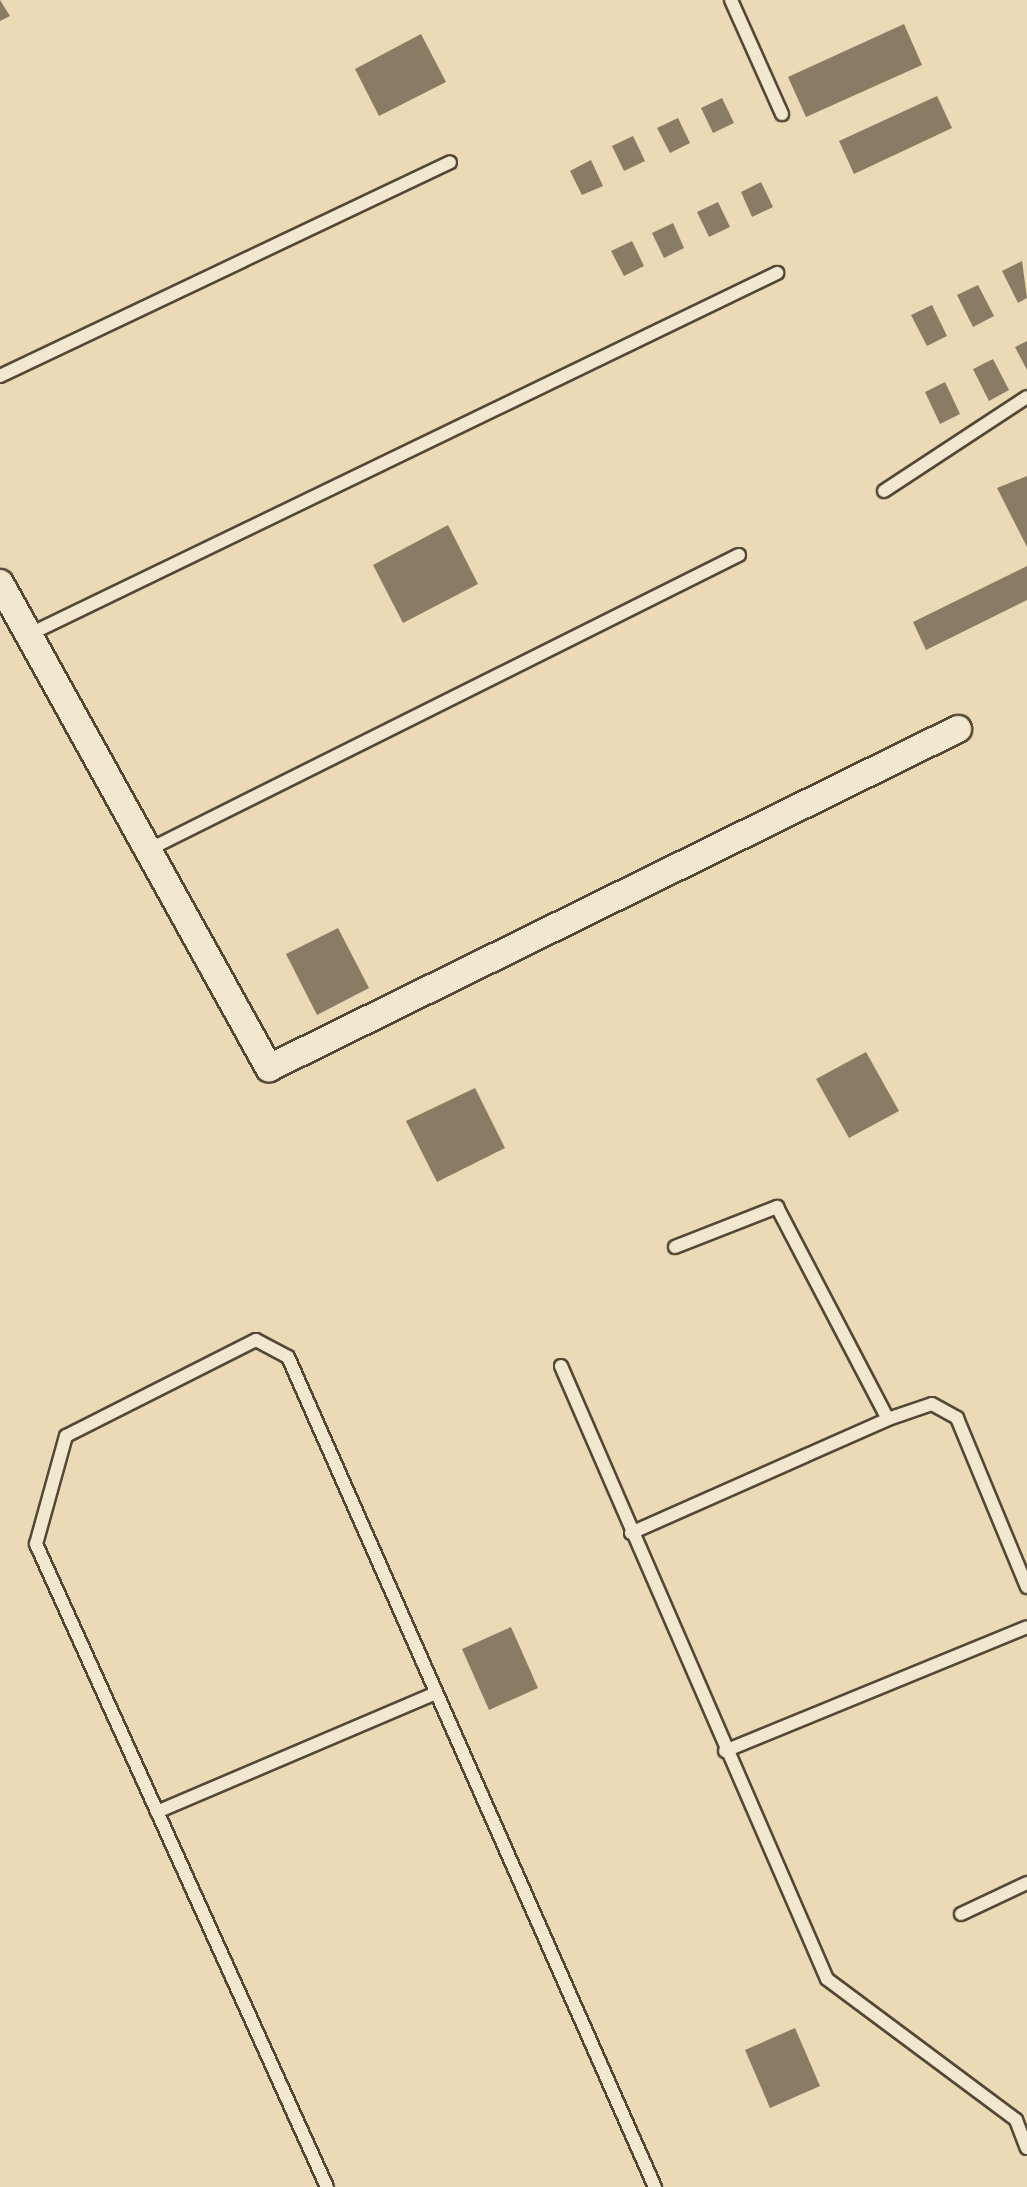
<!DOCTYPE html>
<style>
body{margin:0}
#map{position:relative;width:1027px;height:2187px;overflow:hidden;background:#ebdab5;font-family:"Gentium Book Plus",serif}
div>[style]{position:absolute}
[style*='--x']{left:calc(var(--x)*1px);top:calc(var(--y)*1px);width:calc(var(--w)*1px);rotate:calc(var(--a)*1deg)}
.building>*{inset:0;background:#8a7c64}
.roads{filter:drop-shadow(2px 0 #534836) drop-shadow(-2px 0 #534836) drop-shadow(0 2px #534836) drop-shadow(0 -2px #534836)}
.service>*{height:12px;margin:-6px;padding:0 6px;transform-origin:6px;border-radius:6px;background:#f2e7cf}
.minor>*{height:26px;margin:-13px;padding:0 13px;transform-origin:13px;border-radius:13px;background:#f2e7cf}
span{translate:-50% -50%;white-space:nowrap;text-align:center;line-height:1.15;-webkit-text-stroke:8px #f2e7cf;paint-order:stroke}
</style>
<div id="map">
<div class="building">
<div style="clip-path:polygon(0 0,10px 16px,0 21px)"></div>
<div style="clip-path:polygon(904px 24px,922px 65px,806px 117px,788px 77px)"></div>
<div style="clip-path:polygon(421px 34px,446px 82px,379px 116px,355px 69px)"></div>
<div style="clip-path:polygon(937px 96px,952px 128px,854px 174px,839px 141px)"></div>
<div style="clip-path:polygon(722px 98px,734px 123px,713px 133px,701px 108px)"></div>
<div style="clip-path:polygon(678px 118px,690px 143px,670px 153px,657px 128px)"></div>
<div style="clip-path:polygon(633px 136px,645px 161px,624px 171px,612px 146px)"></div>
<div style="clip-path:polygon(591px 160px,603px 186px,582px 195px,570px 171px)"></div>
<div style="clip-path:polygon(761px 182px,773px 207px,752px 217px,741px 192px)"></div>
<div style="clip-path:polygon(718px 202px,730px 227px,709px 237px,697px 212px)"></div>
<div style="clip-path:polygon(673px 223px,684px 248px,664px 258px,652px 233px)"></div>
<div style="clip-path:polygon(632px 241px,644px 266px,624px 276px,611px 251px)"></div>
<div style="clip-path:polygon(1022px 261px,1027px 298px,1018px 303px,1002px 271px)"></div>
<div style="clip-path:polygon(978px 285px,994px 316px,973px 327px,957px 295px)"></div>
<div style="clip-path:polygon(932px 305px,947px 336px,927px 346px,911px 315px)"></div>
<div style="clip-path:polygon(1027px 341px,1027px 370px,1015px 347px)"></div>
<div style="clip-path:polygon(993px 359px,1009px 390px,989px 401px,973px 369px)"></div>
<div style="clip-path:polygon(945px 382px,960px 414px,940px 424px,925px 392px)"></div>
<div style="clip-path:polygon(1027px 476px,1027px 547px,997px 488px)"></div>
<div style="clip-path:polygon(448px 525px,478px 584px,403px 623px,373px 565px)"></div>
<div style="clip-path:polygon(1027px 566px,1027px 600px,926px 650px,913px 622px)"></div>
<div style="clip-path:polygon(338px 928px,369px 988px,317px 1015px,286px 954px)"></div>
<div style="clip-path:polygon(866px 1052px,899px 1111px,849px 1138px,816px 1079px)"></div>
<div style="clip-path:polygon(475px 1088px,505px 1148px,437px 1182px,406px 1121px)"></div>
<div style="clip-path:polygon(511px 1627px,538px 1688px,489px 1710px,462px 1649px)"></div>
<div style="clip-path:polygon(795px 2028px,820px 2086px,770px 2108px,745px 2050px)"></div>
</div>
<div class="roads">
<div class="service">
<div style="--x:731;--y:0;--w:125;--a:65.9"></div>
<div style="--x:0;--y:376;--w:498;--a:-25.4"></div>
<div style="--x:884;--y:491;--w:171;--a:-33.3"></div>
<div style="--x:30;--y:634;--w:830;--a:-25.79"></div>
<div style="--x:152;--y:848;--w:656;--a:-26.53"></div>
<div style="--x:675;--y:1247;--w:110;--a:-21.4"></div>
<div style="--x:777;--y:1207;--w:239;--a:62.4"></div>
<div style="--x:888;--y:1419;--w:46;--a:-18.8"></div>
<div style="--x:932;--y:1404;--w:29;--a:29"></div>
<div style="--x:957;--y:1418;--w:183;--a:67.5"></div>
<div style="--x:561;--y:1366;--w:668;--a:66.54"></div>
<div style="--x:827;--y:1979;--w:236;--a:36.7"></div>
<div style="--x:1016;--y:2120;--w:30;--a:69"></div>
<div style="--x:631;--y:1533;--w:281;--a:-23.9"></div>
<div style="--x:725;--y:1751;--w:326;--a:-22.3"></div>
<div style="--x:157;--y:1812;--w:303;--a:-23.1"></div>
<div style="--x:961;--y:1914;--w:73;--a:-25.2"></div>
<div style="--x:327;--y:2187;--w:706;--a:-114.35"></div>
<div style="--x:36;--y:1544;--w:112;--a:-74.5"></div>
<div style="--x:66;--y:1436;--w:213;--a:-26.8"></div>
<div style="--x:256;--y:1340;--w:36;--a:28"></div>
<div style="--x:288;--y:1357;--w:908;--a:66.15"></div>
</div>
<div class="minor">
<div style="--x:0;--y:583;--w:555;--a:60.99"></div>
<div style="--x:269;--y:1068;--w:768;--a:-26.2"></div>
</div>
</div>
</div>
